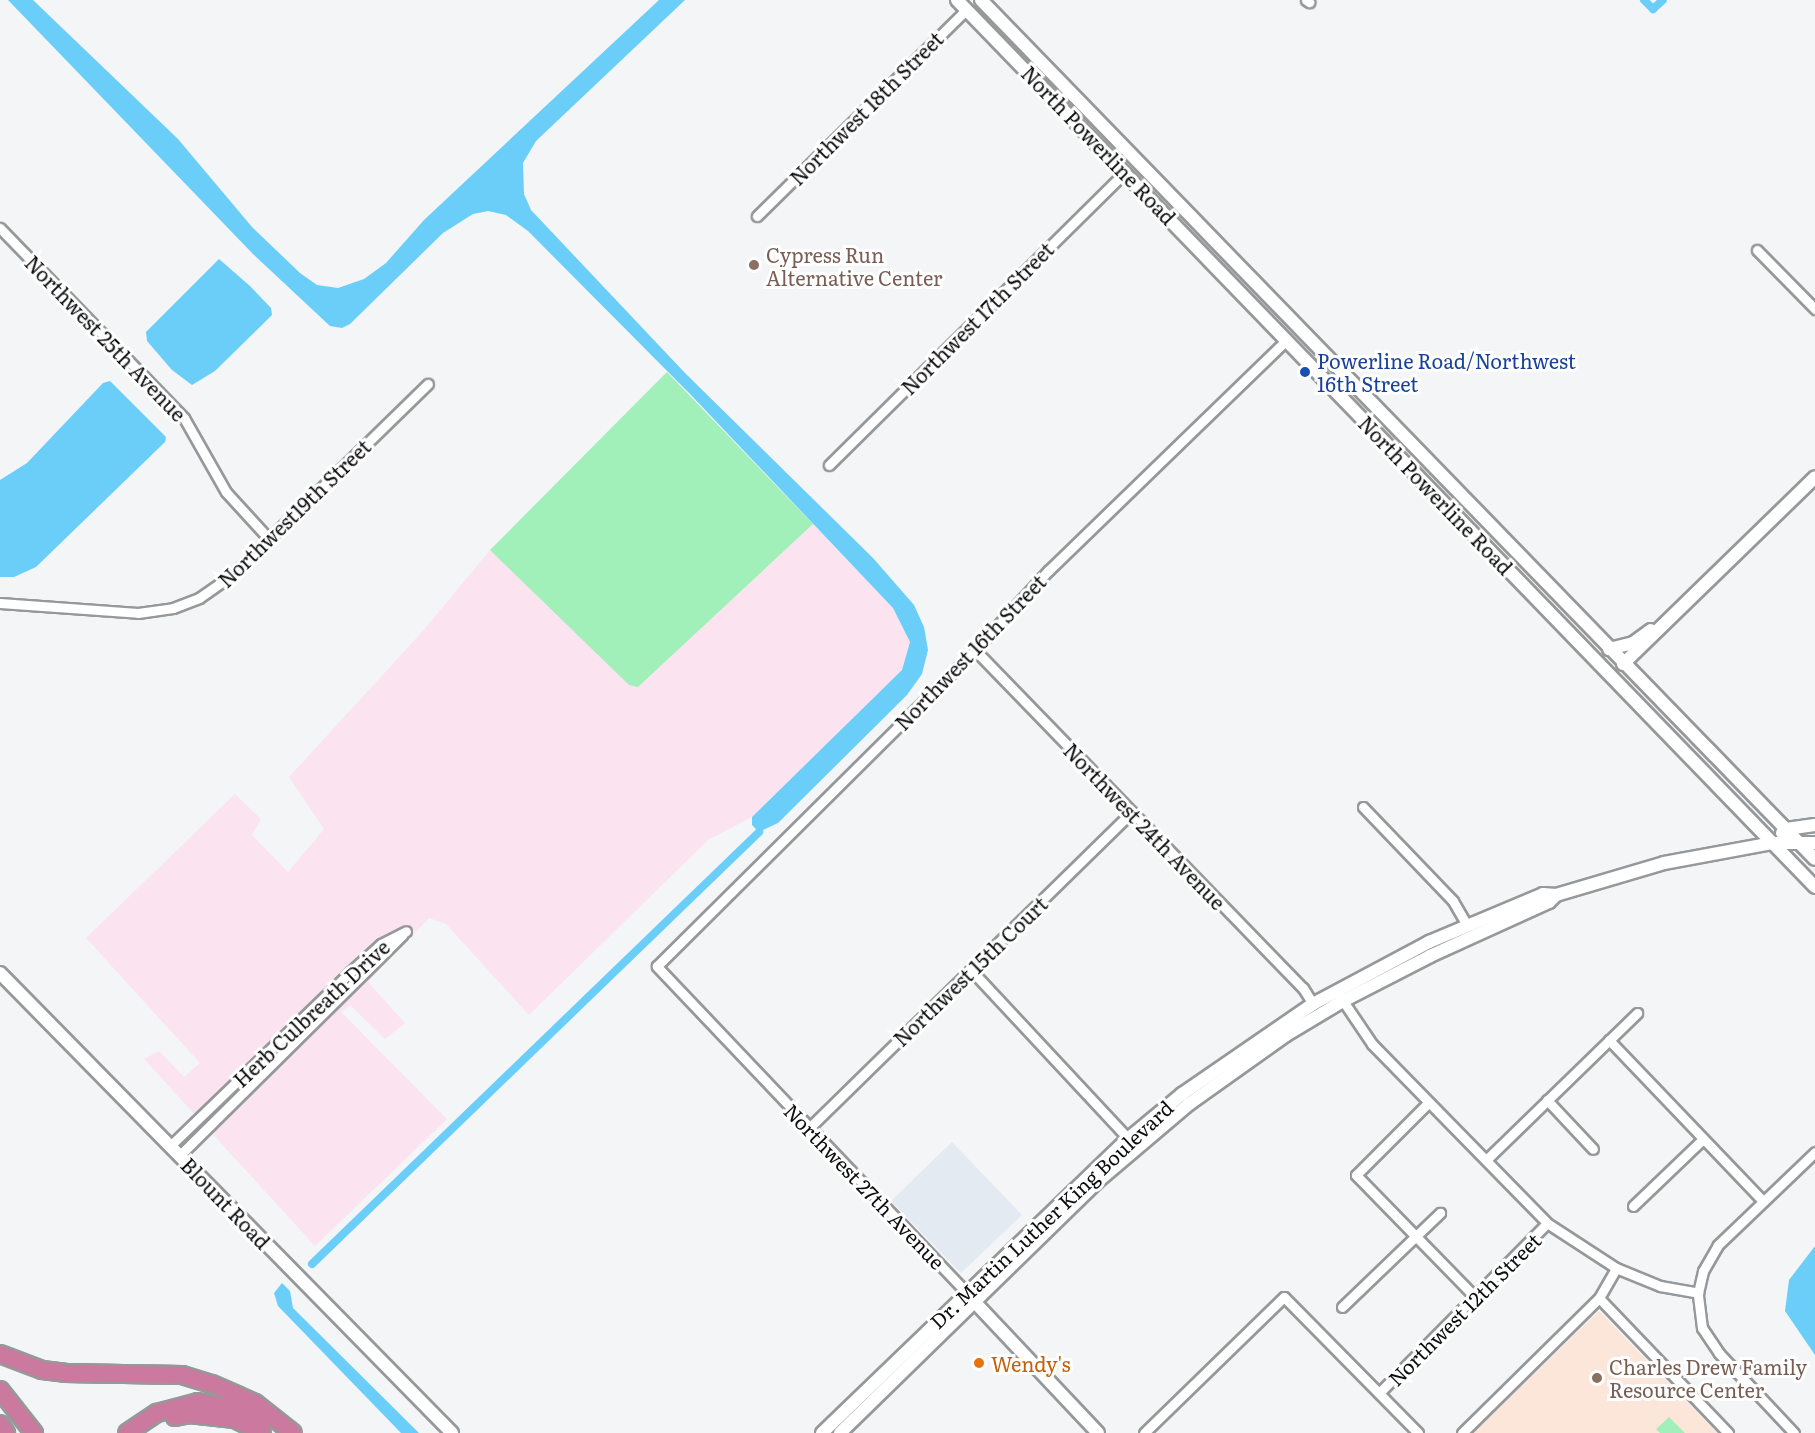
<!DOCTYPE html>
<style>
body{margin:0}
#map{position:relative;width:1815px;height:1433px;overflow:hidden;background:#f3f5f7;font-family:Literata,serif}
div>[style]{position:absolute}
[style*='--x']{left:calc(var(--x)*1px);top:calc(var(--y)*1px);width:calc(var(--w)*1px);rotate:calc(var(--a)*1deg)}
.commercial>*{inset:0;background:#fbe4ef}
.built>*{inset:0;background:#e4eaf2}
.education>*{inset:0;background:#fce6d9}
.green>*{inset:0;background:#a1efb9}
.water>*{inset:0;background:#6acef8}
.canal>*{height:8px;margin:-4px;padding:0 4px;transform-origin:4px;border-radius:4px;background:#6acef8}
.roads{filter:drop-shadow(2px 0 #96989a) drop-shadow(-2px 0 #96989a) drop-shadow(0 2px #96989a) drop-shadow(0 -2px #96989a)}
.street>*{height:9px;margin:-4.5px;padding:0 4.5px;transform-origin:4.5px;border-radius:4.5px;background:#fff}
.secondary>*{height:12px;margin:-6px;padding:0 6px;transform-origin:6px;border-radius:6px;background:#fff}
.highway>*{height:16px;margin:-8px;padding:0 8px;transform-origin:8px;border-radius:8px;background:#cb799f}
.dots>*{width:16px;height:16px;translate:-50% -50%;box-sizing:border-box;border:3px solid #fff;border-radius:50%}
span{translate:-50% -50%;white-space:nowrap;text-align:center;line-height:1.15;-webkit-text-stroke:6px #fff;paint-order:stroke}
.street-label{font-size:20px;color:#0d0d0e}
.education-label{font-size:20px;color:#785e54}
.left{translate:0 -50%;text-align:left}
.transit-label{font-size:20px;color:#164399}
.food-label{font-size:20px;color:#c56008}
</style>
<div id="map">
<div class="commercial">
<div style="clip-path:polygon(813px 524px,893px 608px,910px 642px,902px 670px,752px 817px,708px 840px,529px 1015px,446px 924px,429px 918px,368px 982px,405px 1023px,385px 1039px,350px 1005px,341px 1012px,447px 1119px,315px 1246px,144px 1059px,159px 1051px,184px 1077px,200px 1063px,86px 938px,235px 794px,261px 819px,252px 835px,288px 872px,324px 829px,289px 777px,422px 632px,490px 550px,638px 687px)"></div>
</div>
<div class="built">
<div style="clip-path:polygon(952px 1142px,1022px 1215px,961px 1273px,891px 1201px)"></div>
</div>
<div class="education">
<div style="clip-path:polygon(1599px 1311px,1717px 1433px,1473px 1433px)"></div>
</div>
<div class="green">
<div style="clip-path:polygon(667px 372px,813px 524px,638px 687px,629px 685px,490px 550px)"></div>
<div style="clip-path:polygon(1669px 1417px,1685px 1433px,1660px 1433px,1656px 1429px)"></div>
</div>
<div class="water">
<div style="clip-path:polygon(8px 0,33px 0,178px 139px,252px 227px,300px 273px,317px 285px,338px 288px,364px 279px,386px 263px,424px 220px,659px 0,685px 0,536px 141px,523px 163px,524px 194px,531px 210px,685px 373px,873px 558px,914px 605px,924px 627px,928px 650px,922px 674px,907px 695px,778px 823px,759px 832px,752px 825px,752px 817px,902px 670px,910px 642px,893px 608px,691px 395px,528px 231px,506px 215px,488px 211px,473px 214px,443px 233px,350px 324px,342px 328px,330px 326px,253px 254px)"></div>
<div style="clip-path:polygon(219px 259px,250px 286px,271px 308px,272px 315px,215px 371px,192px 385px,172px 370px,147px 341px,146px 332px)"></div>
<div style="clip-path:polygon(110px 381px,166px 437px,165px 442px,36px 567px,14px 577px,0 577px,0 480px,27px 463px,103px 383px)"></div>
<div style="clip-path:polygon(1815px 1246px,1815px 1355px,1785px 1311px,1789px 1280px)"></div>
<div style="clip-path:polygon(282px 1283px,290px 1291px,293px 1308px,419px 1433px,401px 1433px,278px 1306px,274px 1293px)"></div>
</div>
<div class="canal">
<div style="--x:1644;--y:0;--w:13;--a:45"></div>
<div style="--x:1653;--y:9;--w:13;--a:-42"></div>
<div style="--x:312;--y:1264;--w:622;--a:-44.02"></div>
</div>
<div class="roads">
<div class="street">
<div style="--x:1306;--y:0;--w:4;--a:34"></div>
<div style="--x:757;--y:216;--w:293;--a:-44.6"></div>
<div style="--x:0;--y:228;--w:264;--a:45.9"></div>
<div style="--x:184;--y:418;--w:85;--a:60.4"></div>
<div style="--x:226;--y:492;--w:64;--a:47.5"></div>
<div style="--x:1757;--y:250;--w:83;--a:45.5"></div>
<div style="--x:829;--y:465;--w:416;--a:-44.7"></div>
<div style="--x:0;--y:603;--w:138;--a:4.1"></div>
<div style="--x:138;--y:613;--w:35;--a:-8"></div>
<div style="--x:173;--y:608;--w:28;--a:-21"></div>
<div style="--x:199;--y:598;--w:39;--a:-35"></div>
<div style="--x:231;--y:576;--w:275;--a:-44.3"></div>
<div style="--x:975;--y:650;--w:471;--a:45.9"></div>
<div style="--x:1303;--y:988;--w:19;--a:58"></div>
<div style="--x:1363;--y:807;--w:130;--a:46.2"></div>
<div style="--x:1453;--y:901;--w:28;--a:60"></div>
<div style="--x:971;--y:970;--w:242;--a:47"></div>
<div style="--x:1341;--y:998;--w:55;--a:56"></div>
<div style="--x:1372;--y:1044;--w:250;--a:45.6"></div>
<div style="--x:1547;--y:1223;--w:82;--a:33.1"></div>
<div style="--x:1616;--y:1268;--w:48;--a:22.2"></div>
<div style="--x:1660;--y:1286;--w:39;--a:10"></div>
<div style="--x:1609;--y:1040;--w:223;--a:46.3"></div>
<div style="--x:1547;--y:1100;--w:67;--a:46.8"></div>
<div style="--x:1428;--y:1103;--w:102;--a:135"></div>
<div style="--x:1356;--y:1175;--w:172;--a:45.7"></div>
<div style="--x:808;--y:1129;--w:453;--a:-44.4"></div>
<div style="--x:170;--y:1146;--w:250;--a:-44"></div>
<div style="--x:350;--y:972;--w:42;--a:-42.1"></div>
<div style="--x:381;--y:944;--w:28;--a:-27"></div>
<div style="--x:180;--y:1155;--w:313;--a:-44.7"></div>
<div style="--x:1486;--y:1160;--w:211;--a:-44.2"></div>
<div style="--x:1633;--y:1206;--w:95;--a:-43.7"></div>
<div style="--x:965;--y:1291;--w:448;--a:-133.5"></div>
<div style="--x:657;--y:966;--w:448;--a:-44.8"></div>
<div style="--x:975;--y:650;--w:108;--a:-47.3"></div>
<div style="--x:1048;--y:571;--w:332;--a:-44.1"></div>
<div style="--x:1599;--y:1298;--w:187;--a:46.3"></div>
<div style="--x:1342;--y:1307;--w:136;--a:-43.8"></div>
<div style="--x:1379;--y:1393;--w:239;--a:-45.3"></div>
<div style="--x:1144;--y:1433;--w:195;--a:-44.2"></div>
<div style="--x:1284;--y:1297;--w:191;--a:45.4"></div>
<div style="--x:1462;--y:1433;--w:192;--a:-44.6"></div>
<div style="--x:1599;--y:1298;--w:34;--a:-60"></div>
<div style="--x:1794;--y:1433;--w:110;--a:-133.2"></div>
<div style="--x:1719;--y:1353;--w:30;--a:-124"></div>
<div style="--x:1702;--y:1328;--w:35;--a:-97"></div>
<div style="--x:1698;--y:1293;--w:23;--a:-77"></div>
<div style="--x:1703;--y:1271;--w:30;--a:-60"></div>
<div style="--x:1718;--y:1245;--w:134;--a:-43.8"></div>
</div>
<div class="secondary">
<div style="--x:957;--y:0;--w:1234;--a:45.95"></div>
<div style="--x:981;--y:0;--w:1197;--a:45.85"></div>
<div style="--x:1609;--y:649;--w:25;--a:-14"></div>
<div style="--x:1633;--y:643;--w:22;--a:-36"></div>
<div style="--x:1623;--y:664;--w:268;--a:-44.2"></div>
<div style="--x:1782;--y:833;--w:6;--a:-45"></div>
<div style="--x:1786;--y:829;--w:29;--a:-8"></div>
<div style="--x:0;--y:973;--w:645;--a:45.5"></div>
<div style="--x:969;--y:1296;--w:188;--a:46.7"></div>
<div style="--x:822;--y:1433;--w:426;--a:-43.9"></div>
<div style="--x:1129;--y:1138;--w:69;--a:-39.7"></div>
<div style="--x:1182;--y:1094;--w:159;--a:-34.5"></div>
<div style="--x:1313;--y:1004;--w:132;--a:-28.1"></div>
<div style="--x:1429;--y:942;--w:124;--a:-22.8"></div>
<div style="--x:1543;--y:894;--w:13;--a:4"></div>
<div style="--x:1556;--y:895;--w:113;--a:-16.5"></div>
<div style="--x:1664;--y:863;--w:111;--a:-10.4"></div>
<div style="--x:1773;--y:843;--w:42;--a:0"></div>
<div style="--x:840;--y:1433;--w:359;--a:-44.3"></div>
<div style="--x:1097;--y:1182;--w:121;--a:-40.3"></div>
<div style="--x:1189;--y:1104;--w:119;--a:-35.4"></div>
<div style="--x:1286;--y:1035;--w:66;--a:-30.8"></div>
<div style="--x:1343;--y:1001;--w:98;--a:-27.3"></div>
<div style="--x:1430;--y:956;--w:131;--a:-24.4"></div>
<div style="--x:1549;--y:902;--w:10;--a:-45"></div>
</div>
<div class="highway">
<div style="--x:0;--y:1354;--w:45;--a:20.9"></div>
<div style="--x:42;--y:1370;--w:23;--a:7"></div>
<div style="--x:65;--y:1373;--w:117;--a:1"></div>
<div style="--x:182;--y:1375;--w:31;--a:17"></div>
<div style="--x:212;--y:1384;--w:47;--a:23.8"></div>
<div style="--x:255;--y:1403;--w:48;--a:38.3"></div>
<div style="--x:0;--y:1390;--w:55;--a:51.7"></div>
<div style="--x:175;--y:1417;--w:14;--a:-12"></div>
<div style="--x:189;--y:1414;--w:46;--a:6.2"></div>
<div style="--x:235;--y:1419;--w:30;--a:27"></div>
<div style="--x:0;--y:1424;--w:11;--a:56"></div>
<div style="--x:127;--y:1433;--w:36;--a:-34"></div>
<div style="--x:157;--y:1413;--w:42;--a:-15"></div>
<div style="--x:198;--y:1402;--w:44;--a:10.5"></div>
<div style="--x:241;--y:1410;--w:25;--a:26"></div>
</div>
</div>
<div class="dots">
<div style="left:754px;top:265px;background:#8d6e63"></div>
<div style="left:1305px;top:372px;background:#1a4fb4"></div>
<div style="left:979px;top:1363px;background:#e8710a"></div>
<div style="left:1597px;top:1378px;background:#8d6e63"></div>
</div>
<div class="street-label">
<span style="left:866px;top:108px;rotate:-45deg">Northwest 18th Street</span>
<span style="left:1099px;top:145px;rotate:46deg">North Powerline Road</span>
<span style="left:977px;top:318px;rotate:-45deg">Northwest 17th Street</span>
<span style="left:106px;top:338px;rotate:46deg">Northwest 25th Avenue</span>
<span style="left:1436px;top:495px;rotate:46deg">North Powerline Road</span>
<span style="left:294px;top:513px;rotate:-44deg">Northwest19th Street</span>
<span style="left:970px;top:652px;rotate:-46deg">Northwest 16th Street</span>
<span style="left:1145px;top:826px;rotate:46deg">Northwest 24th Avenue</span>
<span style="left:970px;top:971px;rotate:-44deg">Northwest 15th Court</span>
<span style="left:311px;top:1013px;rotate:-43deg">Herb Culbreath Drive</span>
<span style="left:865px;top:1186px;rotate:46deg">Northwest 27th Avenue</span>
<span style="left:226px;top:1203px;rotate:46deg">Blount Road</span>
<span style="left:1051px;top:1214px;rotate:-43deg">Dr. Martin Luther King Boulevard</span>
<span style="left:1464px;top:1309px;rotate:-45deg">Northwest 12th Street</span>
</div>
<div class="education-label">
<span class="left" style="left:766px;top:266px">Cypress Run<br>Alternative Center</span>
<span class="left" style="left:1609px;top:1378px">Charles Drew Family<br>Resource Center</span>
</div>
<div class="transit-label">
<span class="left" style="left:1317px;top:372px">Powerline Road/Northwest<br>16th Street</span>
</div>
<div class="food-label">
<span class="left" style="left:991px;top:1363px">Wendy's</span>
</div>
</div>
